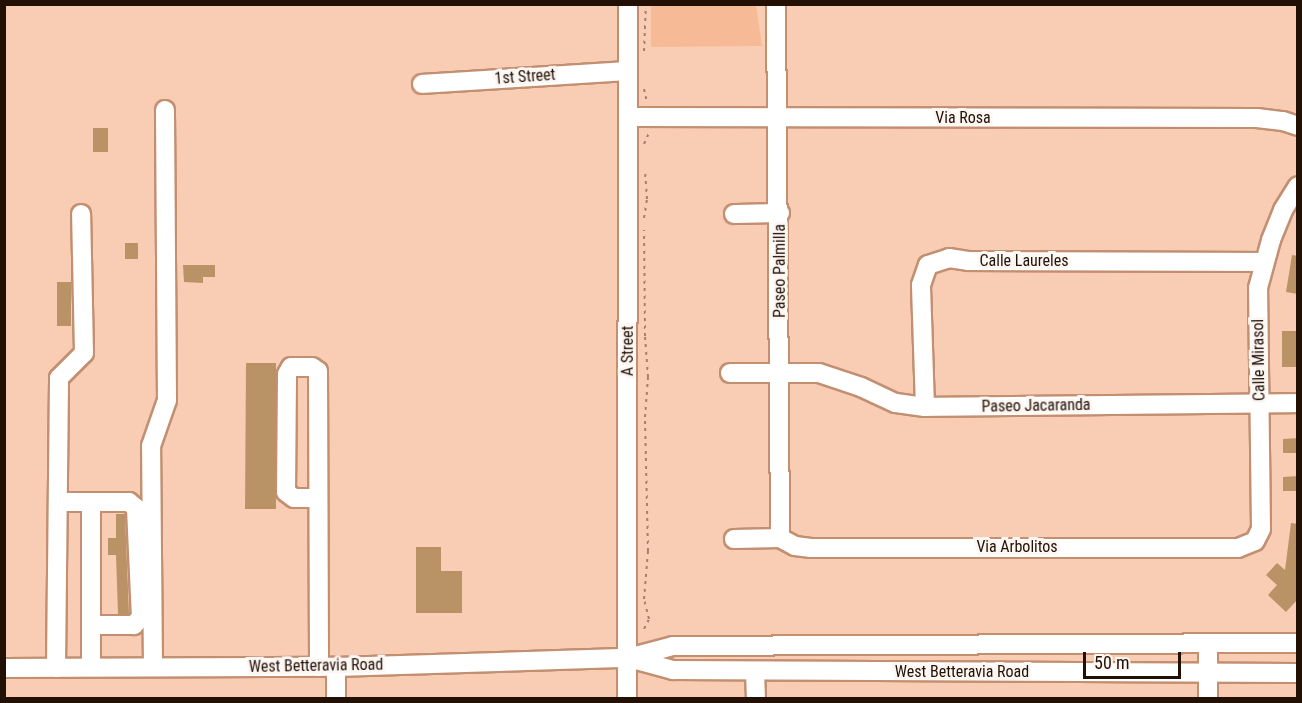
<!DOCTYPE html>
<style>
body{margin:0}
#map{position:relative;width:1302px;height:703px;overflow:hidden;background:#f9cdb4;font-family:"Roboto Condensed",sans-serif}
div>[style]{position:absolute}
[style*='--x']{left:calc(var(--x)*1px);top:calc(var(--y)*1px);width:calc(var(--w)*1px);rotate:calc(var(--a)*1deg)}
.green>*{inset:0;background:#f7ba97}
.building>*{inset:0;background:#b99366}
.path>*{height:2px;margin-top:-1px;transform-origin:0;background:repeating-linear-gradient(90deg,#a2806d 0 3px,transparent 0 7.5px)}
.roads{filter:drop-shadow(2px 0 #c28f71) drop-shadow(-2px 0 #c28f71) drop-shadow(0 2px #c28f71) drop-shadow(0 -2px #c28f71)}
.minor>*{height:18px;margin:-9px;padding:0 9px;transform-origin:9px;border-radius:9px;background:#fff}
span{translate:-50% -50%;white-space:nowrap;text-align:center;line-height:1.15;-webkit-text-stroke:6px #fdf7f4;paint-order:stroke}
.street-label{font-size:16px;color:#221005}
.frame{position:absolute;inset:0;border:6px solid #221005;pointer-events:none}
.scale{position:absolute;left:1083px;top:652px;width:98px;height:27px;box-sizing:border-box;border:3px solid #221005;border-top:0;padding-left:8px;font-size:18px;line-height:21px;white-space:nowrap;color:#221005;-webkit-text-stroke:4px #fdf7f4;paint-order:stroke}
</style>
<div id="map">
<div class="green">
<div style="clip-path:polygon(651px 5px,756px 5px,762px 46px,651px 47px)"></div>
</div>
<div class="building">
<div style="clip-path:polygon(93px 128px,108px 128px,108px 152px,93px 152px)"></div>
<div style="clip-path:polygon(125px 243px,138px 243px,138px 259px,125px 259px)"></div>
<div style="clip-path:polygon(1292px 255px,1298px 256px,1298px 294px,1286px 292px)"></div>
<div style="clip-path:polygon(183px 265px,215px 265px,215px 277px,203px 277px,203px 283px,184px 282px)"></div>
<div style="clip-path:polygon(57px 282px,71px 282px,71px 326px,57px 326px)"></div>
<div style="clip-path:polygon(1282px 331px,1298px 331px,1298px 367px,1282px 367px)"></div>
<div style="clip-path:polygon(246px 363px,276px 363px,276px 509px,245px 509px)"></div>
<div style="clip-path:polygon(1298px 438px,1298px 453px,1283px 453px,1283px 439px)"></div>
<div style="clip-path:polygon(1298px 476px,1298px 491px,1283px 491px,1283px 477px)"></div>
<div style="clip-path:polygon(116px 514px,125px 514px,129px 614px,118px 614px,116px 555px,108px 555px,108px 538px,116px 538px)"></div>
<div style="clip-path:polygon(1291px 523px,1298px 524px,1298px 599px,1286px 612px,1268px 595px,1277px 585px,1266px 575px,1277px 563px,1285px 570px)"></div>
<div style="clip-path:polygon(416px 547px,441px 547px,441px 571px,462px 571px,462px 613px,416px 613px)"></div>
</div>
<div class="path">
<div style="--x:644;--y:51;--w:47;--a:-87.6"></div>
<div style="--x:644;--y:89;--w:14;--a:78"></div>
<div style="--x:644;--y:144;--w:12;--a:-66"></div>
<div style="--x:644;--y:218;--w:19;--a:-81"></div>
<div style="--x:647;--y:199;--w:26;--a:-94"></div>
<div style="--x:644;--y:629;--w:11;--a:-63"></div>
<div style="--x:649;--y:619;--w:21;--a:-104"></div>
<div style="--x:644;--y:599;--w:48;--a:-85.2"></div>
<div style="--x:648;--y:551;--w:134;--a:-91.3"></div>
<div style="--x:645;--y:417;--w:40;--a:-85.7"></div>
<div style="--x:648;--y:377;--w:41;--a:-94.2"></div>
<div style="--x:645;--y:336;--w:106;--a:-90.5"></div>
</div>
<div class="roads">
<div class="minor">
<div style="--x:776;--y:4;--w:534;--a:89.57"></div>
<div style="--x:422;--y:84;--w:205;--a:-3.6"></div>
<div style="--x:628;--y:117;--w:629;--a:0.09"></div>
<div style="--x:1257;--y:118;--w:26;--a:7"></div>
<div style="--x:1283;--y:121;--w:16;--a:18"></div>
<div style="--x:734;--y:214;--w:46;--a:-1.2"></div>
<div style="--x:730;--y:373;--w:89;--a:0"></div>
<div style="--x:819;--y:373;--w:44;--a:18.4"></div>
<div style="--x:861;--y:387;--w:38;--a:25"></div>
<div style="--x:896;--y:403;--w:29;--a:8"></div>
<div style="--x:925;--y:407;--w:373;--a:-0.6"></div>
<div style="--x:925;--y:407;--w:122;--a:-91.9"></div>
<div style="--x:921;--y:285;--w:21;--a:-71"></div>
<div style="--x:928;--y:265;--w:22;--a:-18"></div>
<div style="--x:949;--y:258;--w:19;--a:9"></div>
<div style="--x:968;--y:261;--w:296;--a:0.2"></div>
<div style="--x:318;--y:498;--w:24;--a:180"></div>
<div style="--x:294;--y:498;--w:10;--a:-143"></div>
<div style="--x:286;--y:492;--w:118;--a:-89.5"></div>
<div style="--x:287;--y:374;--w:8;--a:-60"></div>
<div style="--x:291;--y:367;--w:21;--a:0"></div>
<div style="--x:312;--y:367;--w:7;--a:34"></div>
<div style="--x:318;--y:371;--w:296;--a:89.8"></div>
<div style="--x:58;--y:502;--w:71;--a:0"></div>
<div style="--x:129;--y:502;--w:9;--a:41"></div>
<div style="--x:136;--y:508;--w:109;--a:87.4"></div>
<div style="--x:141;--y:617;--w:11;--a:131"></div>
<div style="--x:134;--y:625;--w:43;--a:180"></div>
<div style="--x:91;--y:625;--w:42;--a:90"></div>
<div style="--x:91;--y:502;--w:123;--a:90"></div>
<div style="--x:734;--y:539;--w:46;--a:-1.2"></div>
<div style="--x:780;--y:538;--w:17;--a:28"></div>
<div style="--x:795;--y:546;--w:16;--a:7"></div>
<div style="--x:811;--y:548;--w:427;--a:0"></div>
<div style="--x:1238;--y:548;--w:18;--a:-22"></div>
<div style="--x:1255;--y:541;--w:13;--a:-63"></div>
<div style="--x:1261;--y:529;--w:241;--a:-90.7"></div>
<div style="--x:1258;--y:288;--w:50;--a:-74.8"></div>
<div style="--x:1271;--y:240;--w:32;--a:-68"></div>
<div style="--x:1283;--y:210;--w:28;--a:-58"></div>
<div style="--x:629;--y:658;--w:46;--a:15.3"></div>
<div style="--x:673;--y:670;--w:625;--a:0.28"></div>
<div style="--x:153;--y:667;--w:221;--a:-90.5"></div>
<div style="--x:151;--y:446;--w:49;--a:-70.8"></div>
<div style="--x:167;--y:400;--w:290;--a:-90.4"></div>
<div style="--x:336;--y:667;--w:31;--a:90"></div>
<div style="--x:4;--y:668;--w:332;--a:-0.2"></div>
<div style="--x:336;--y:667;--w:292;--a:-1.8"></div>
<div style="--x:628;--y:658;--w:47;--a:-14.9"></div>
<div style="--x:673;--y:646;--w:625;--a:-0.28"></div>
<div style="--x:56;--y:668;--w:290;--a:-89.4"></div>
<div style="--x:59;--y:378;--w:35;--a:-45"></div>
<div style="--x:84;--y:353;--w:139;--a:-91.2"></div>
<div style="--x:755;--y:671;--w:27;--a:88"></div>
<div style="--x:627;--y:698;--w:694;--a:-89.92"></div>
<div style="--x:1208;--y:698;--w:54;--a:-90"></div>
</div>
</div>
<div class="street-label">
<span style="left:525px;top:77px;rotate:-4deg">1st Street</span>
<span style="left:963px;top:118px">Via Rosa</span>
<span style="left:1024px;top:261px">Calle Laureles</span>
<span style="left:780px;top:271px;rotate:-90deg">Paseo Palmilla</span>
<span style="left:628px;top:351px;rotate:-90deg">A Street</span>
<span style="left:1259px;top:360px;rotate:-91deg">Calle Mirasol</span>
<span style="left:1036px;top:406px;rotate:-1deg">Paseo Jacaranda</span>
<span style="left:1017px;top:547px">Via Arbolitos</span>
<span style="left:316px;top:666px;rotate:-1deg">West Betteravia Road</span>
<span style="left:962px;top:672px">West Betteravia Road</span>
</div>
<div class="frame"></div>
<div class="scale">50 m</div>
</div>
